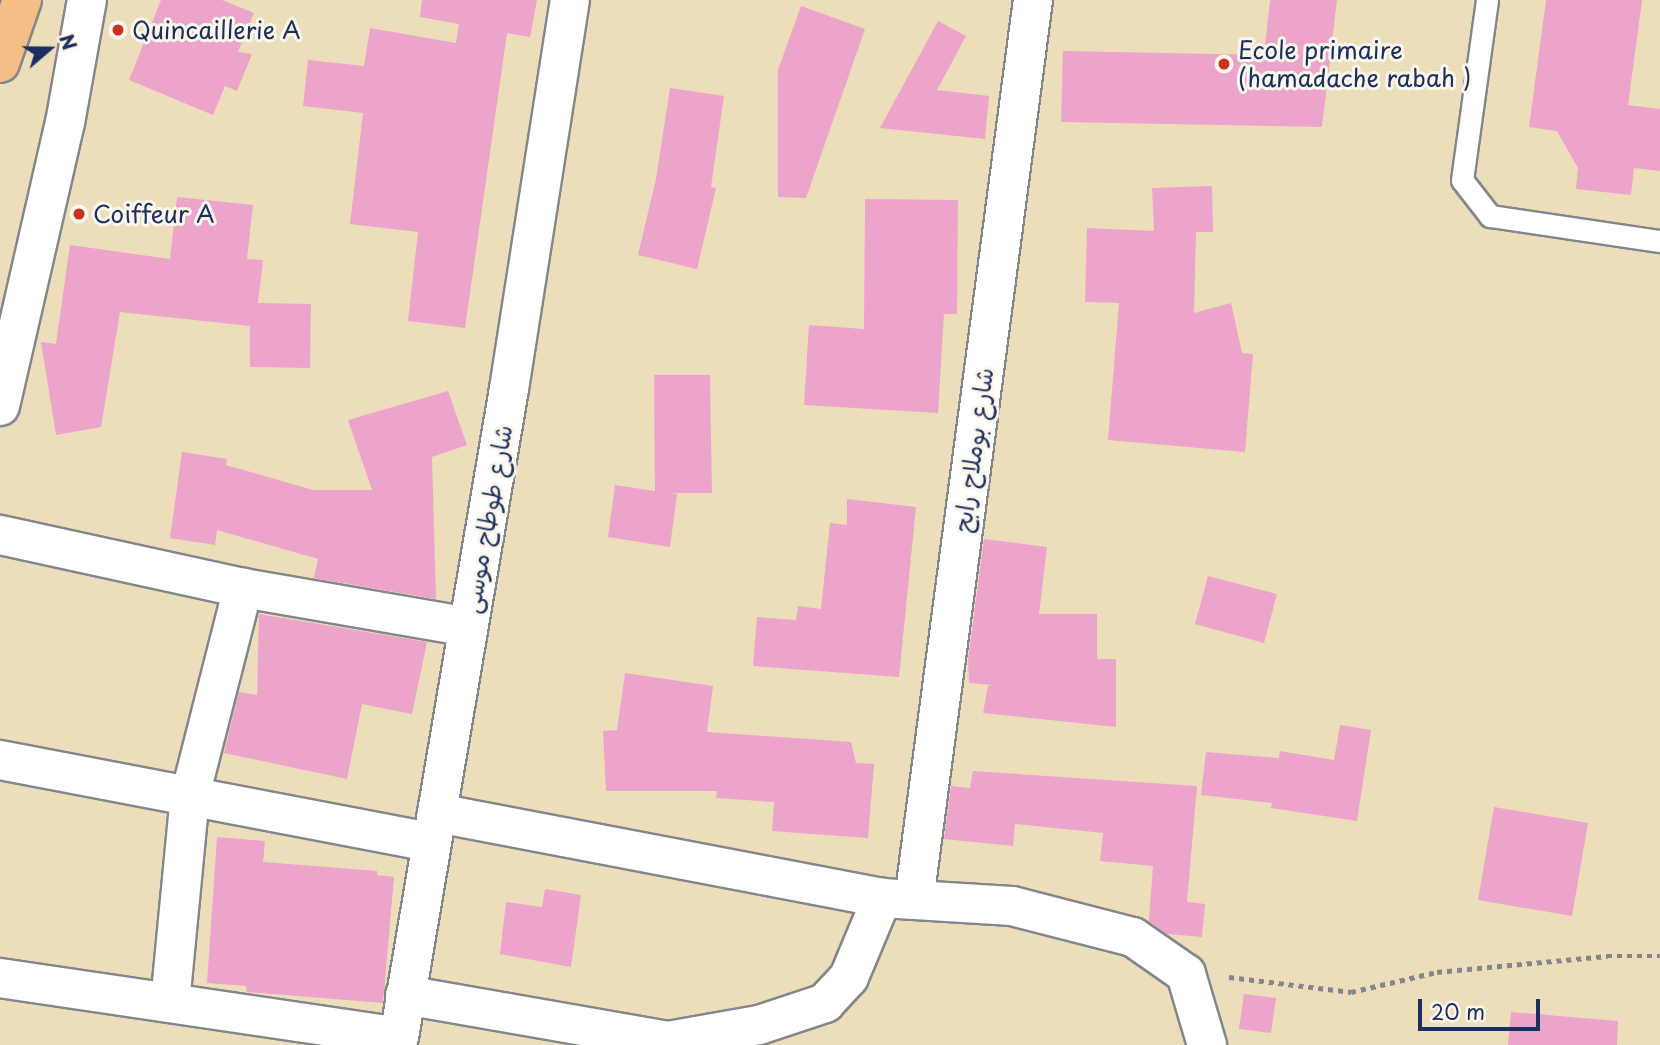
<!DOCTYPE html>
<meta charset="utf-8">
<style>
body{margin:0}
#map{position:relative;width:1660px;height:1045px;overflow:hidden;background:#ecdeba;font-family:"Playpen Sans","Playpen Sans Arabic",sans-serif}
div>[style]{position:absolute}
[style*='--x']{left:calc(var(--x)*1px);top:calc(var(--y)*1px);width:calc(var(--w)*1px);rotate:calc(var(--a)*1deg)}
.building>*{inset:0;background:#eca4cb}
.path>*{height:4.5px;margin-top:-2.25px;transform-origin:0;background:repeating-linear-gradient(90deg,#84868c 0 5px,transparent 0 10px)}
.roads{filter:drop-shadow(2px 0 #84868c) drop-shadow(-2px 0 #84868c) drop-shadow(0 2px #84868c) drop-shadow(0 -2px #84868c)}
.lane>*{height:21px;margin:-10.5px;padding:0 10.5px;transform-origin:10.5px;border-radius:10.5px;background:#fff}
.street>*{height:38px;margin:-19px;padding:0 19px;transform-origin:19px;border-radius:19px;background:#fff}
.primary>*{height:38px;margin:-19px;padding:0 19px;transform-origin:19px;border-radius:19px;background:#f5be86}
.dots>*{width:19px;height:19px;translate:-50% -50%;box-sizing:border-box;border:4px solid #fbf7ec;border-radius:50%}
span{translate:-50% -50%;white-space:nowrap;text-align:center;line-height:1.15;-webkit-text-stroke:6px #fbf7ec;paint-order:stroke}
.poi-label{font-size:24px;color:#1b2f5e}
.left{translate:0 -50%;text-align:left}
.street-label{font-size:24px;color:#1b2f5e}
.north{position:absolute;left:14px;top:14px;width:70px;height:70px;-webkit-text-stroke:5px #fbf7ec;paint-order:stroke;rotate:70deg;font-size:19px;font-weight:700;line-height:28px;text-align:center;color:#1b2f5e}
.north::after{content:'';display:block;margin:auto;width:24px;height:32px;background:#1b2f5e;clip-path:polygon(50% 0,100% 100%,50% 72%,0 100%)}
.scale{position:absolute;left:1418px;top:999px;width:122px;height:32px;box-sizing:border-box;border:4px solid #1b2f5e;border-top:0;padding-left:9px;font-size:21px;line-height:24px;white-space:nowrap;color:#1b2f5e;-webkit-text-stroke:5px #fbf7ec;paint-order:stroke}
</style>
<div id="map">
<div class="building">
<div style="clip-path:polygon(161px 0,222px 0,254px 13px,238px 52px,252px 54px,237px 91px,225px 86px,213px 115px,129px 80px)"></div>
<div style="clip-path:polygon(422px 0,537px 0,530px 37px,507px 33px,465px 328px,408px 321px,418px 232px,350px 224px,363px 113px,303px 106px,308px 60px,364px 66px,370px 28px,456px 43px,459px 24px,420px 17px)"></div>
<div style="clip-path:polygon(1270px 0,1337px 0,1322px 127px,1061px 122px,1063px 51px,1264px 55px)"></div>
<div style="clip-path:polygon(1546px 0,1642px 0,1628px 105px,1660px 109px,1660px 171px,1634px 168px,1631px 195px,1576px 189px,1578px 168px,1557px 131px,1529px 127px)"></div>
<div style="clip-path:polygon(801px 6px,865px 29px,806px 198px,778px 197px,778px 70px)"></div>
<div style="clip-path:polygon(938px 21px,966px 36px,937px 90px,989px 96px,985px 139px,880px 128px)"></div>
<div style="clip-path:polygon(670px 88px,724px 96px,711px 187px,716px 188px,697px 269px,638px 255px,656px 179px)"></div>
<div style="clip-path:polygon(1212px 186px,1213px 232px,1196px 232px,1194px 313px,1231px 303px,1242px 353px,1253px 354px,1245px 452px,1108px 440px,1119px 303px,1085px 302px,1087px 228px,1154px 231px,1152px 188px)"></div>
<div style="clip-path:polygon(177px 197px,253px 205px,247px 259px,263px 260px,258px 303px,311px 304px,310px 368px,250px 367px,250px 326px,120px 312px,101px 427px,56px 435px,41px 342px,56px 344px,70px 245px,170px 259px)"></div>
<div style="clip-path:polygon(865px 199px,958px 200px,957px 314px,944px 314px,938px 413px,804px 405px,809px 325px,864px 329px)"></div>
<div style="clip-path:polygon(654px 375px,710px 375px,712px 493px,669px 493px,677px 494px,670px 547px,608px 537px,615px 485px,655px 491px)"></div>
<div style="clip-path:polygon(448px 391px,467px 445px,432px 457px,436px 599px,314px 578px,318px 559px,217px 530px,215px 545px,170px 538px,182px 452px,227px 459px,226px 465px,313px 490px,372px 490px,348px 420px)"></div>
<div style="clip-path:polygon(847px 499px,916px 507px,899px 677px,753px 666px,757px 617px,796px 620px,798px 606px,821px 609px,830px 523px,847px 525px)"></div>
<div style="clip-path:polygon(984px 539px,1047px 547px,1039px 614px,1097px 614px,1097px 659px,1116px 659px,1116px 727px,983px 713px,988px 686px,994px 685px,969px 683px,968px 660px)"></div>
<div style="clip-path:polygon(1208px 576px,1277px 594px,1264px 643px,1195px 624px)"></div>
<div style="clip-path:polygon(259px 614px,427px 642px,412px 714px,362px 704px,347px 779px,224px 753px,239px 692px,257px 695px)"></div>
<div style="clip-path:polygon(625px 673px,713px 686px,707px 732px,851px 742px,856px 763px,874px 764px,868px 838px,772px 831px,774px 802px,716px 798px,717px 791px,606px 791px,603px 731px,617px 730px)"></div>
<div style="clip-path:polygon(1340px 725px,1371px 730px,1357px 821px,1271px 808px,1272px 803px,1201px 795px,1206px 752px,1279px 758px,1280px 751px,1334px 760px)"></div>
<div style="clip-path:polygon(973px 771px,1197px 786px,1187px 902px,1205px 904px,1202px 937px,1167px 934px,1149px 921px,1153px 866px,1100px 861px,1103px 833px,1015px 824px,1013px 846px,944px 839px,951px 786px,970px 788px)"></div>
<div style="clip-path:polygon(1494px 807px,1588px 823px,1572px 916px,1478px 900px)"></div>
<div style="clip-path:polygon(217px 837px,265px 841px,263px 862px,377px 871px,377px 875px,394px 877px,383px 1003px,247px 992px,246px 986px,207px 983px)"></div>
<div style="clip-path:polygon(545px 889px,581px 895px,571px 967px,500px 954px,506px 902px,542px 907px)"></div>
<div style="clip-path:polygon(1244px 994px,1276px 998px,1271px 1033px,1239px 1029px)"></div>
<div style="clip-path:polygon(1511px 1012px,1618px 1021px,1617px 1045px,1508px 1045px)"></div>
</div>
<div class="path">
<div style="--x:1229;--y:977;--w:123;--a:7"></div>
<div style="--x:1351;--y:992;--w:88;--a:-13.1"></div>
<div style="--x:1437;--y:972;--w:171;--a:-5.4"></div>
<div style="--x:1607;--y:956;--w:53;--a:0"></div>
</div>
<div class="roads">
<div class="lane">
<div style="--x:1487;--y:0;--w:182;--a:97.9"></div>
<div style="--x:1462;--y:180;--w:46;--a:52.1"></div>
<div style="--x:1490;--y:216;--w:172;--a:8.4"></div>
</div>
<div class="street">
<div style="--x:0;--y:406;--w:290;--a:-77.1"></div>
<div style="--x:65;--y:123;--w:125;--a:-79.9"></div>
<div style="--x:0;--y:535;--w:249;--a:12.3"></div>
<div style="--x:243;--y:588;--w:228;--a:9.8"></div>
<div style="--x:0;--y:760;--w:439;--a:10.8"></div>
<div style="--x:437;--y:813;--w:453;--a:10.8"></div>
<div style="--x:882;--y:898;--w:130;--a:3.5"></div>
<div style="--x:1012;--y:906;--w:125;--a:14.4"></div>
<div style="--x:1133;--y:937;--w:65;--a:34.9"></div>
<div style="--x:1186;--y:974;--w:74;--a:73.5"></div>
<div style="--x:914;--y:900;--w:908;--a:-82.47"></div>
<div style="--x:0;--y:978;--w:403;--a:8.4"></div>
<div style="--x:399;--y:1037;--w:657;--a:-80.37"></div>
<div style="--x:509;--y:389;--w:394;--a:-81.1"></div>
<div style="--x:405;--y:995;--w:267;--a:9.9"></div>
<div style="--x:668;--y:1041;--w:92;--a:-10"></div>
<div style="--x:759;--y:1025;--w:70;--a:-18.4"></div>
<div style="--x:825;--y:1003;--w:35;--a:-47"></div>
<div style="--x:849;--y:977;--w:86;--a:-67.3"></div>
<div style="--x:170;--y:1003;--w:208;--a:-84.5"></div>
<div style="--x:190;--y:796;--w:215;--a:-75.7"></div>
</div>
<div class="primary">
<div style="--x:0;--y:63;--w:67;--a:-70.8"></div>
</div>
</div>
<div class="dots">
<div style="left:118px;top:30px;background:#c8321e"></div>
<div style="left:1224px;top:64px;background:#c8321e"></div>
<div style="left:79px;top:214px;background:#c8321e"></div>
</div>
<div class="poi-label">
<span class="left" style="left:132px;top:30px">Quincaillerie A</span>
<span class="left" style="left:1238px;top:64px">Ecole primaire<br>(hamadache rabah )</span>
<span class="left" style="left:93px;top:214px">Coiffeur A</span>
</div>
<div class="street-label">
<span style="left:973px;top:450px;rotate:-82deg">شارع بوملاح رابح</span>
<span style="left:487px;top:519px;rotate:-80deg">شارع طوطاح موسى</span>
</div>
<div class="north">N</div>
<div class="scale">20 m</div>
</div>
